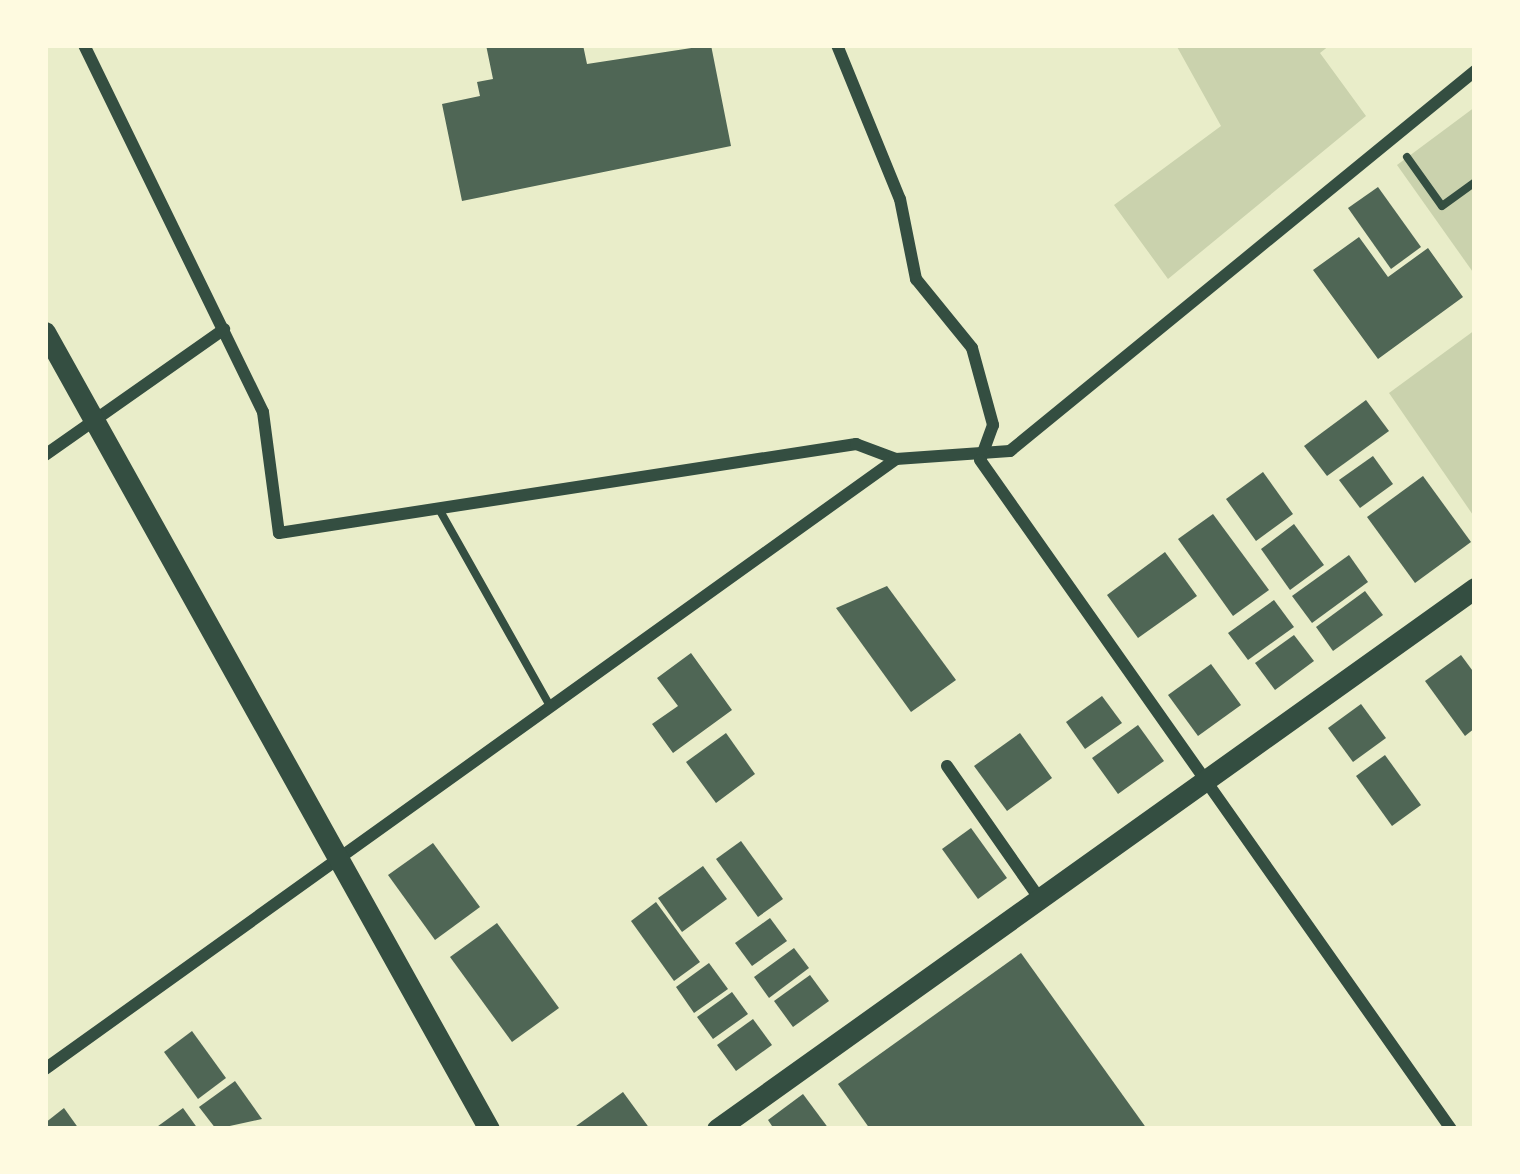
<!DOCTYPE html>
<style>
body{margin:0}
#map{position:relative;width:1520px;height:1174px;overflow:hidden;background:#e9edc9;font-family:Poppins,sans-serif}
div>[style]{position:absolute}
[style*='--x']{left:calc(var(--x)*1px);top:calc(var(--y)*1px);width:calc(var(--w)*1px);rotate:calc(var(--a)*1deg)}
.green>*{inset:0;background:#cad2ad}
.building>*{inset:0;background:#4f6655}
.path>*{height:8px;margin:-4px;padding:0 4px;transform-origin:4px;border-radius:4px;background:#344e41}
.service>*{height:8px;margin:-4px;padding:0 4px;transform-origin:4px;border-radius:4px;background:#344e41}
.minor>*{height:12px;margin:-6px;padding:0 6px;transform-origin:6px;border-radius:6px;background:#344e41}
.tertiary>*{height:21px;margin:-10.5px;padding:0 10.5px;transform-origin:10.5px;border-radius:10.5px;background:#344e41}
span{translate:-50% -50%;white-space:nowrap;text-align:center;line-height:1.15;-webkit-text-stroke:10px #fefae0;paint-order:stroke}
.frame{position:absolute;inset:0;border:48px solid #fefae0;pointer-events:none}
</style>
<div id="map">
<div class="green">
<div style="clip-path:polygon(1176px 45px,1330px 45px,1320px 53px,1366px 116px,1168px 279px,1114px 205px,1221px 126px)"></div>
<div style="clip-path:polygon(1475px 107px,1475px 275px,1397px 165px)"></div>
<div style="clip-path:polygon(1475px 330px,1475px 518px,1389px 393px)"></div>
</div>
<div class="building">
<div style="clip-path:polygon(486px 45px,583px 45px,587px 64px,711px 45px,731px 146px,462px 201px,442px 104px,480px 96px,477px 82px,493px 79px)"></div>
<div style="clip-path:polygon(1378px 187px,1421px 247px,1391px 269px,1348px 208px)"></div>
<div style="clip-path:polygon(1359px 237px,1388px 277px,1428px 248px,1463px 297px,1378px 359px,1313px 270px)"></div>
<div style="clip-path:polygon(1366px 400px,1389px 431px,1327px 476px,1304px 446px)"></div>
<div style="clip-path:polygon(1373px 456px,1393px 484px,1360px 508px,1339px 480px)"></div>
<div style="clip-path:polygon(1263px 472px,1293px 514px,1256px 541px,1226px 499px)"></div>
<div style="clip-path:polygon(1423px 476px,1471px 542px,1415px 583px,1367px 517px)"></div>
<div style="clip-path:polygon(1213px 514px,1269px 590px,1233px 616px,1178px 539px)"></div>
<div style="clip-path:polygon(1294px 524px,1324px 565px,1290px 590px,1261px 549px)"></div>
<div style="clip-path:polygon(1165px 552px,1197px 596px,1138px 638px,1107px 595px)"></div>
<div style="clip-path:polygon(1349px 555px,1368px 582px,1312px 623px,1292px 596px)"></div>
<div style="clip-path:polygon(887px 586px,956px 680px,911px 712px,836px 608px)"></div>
<div style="clip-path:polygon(1365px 591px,1383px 615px,1333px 651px,1316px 627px)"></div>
<div style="clip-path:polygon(1274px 600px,1294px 627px,1248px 660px,1228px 633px)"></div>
<div style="clip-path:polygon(1294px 635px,1314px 661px,1275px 690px,1255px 663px)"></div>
<div style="clip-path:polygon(691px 653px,732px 710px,673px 753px,652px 724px,678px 706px,657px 678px)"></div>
<div style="clip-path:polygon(1461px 655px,1475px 674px,1475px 728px,1465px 736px,1425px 681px)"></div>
<div style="clip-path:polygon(1211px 664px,1241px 705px,1198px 736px,1168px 695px)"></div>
<div style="clip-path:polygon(1102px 696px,1122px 723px,1085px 749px,1066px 722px)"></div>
<div style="clip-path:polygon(1361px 704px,1386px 738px,1353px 762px,1328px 728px)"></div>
<div style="clip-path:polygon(1138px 725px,1164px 761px,1118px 794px,1092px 758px)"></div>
<div style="clip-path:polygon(726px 733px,755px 774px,716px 803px,686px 762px)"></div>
<div style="clip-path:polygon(1020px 733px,1052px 778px,1007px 811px,974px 766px)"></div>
<div style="clip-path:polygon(1385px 755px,1421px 805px,1392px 826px,1356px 776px)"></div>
<div style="clip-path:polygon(971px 828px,1007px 878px,978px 899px,942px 849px)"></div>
<div style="clip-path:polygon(741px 841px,783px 899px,758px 917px,716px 859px)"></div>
<div style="clip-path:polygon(433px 843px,480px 907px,435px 940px,388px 875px)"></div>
<div style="clip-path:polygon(703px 866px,727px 899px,682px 932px,658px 898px)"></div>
<div style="clip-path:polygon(656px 902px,700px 962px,674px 981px,631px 921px)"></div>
<div style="clip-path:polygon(770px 918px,787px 941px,752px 966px,735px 943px)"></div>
<div style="clip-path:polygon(497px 923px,559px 1008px,512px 1042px,450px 957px)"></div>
<div style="clip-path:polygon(794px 948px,809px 968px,769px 998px,754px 977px)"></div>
<div style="clip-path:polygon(1021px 953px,1147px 1129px,870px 1129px,838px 1084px)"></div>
<div style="clip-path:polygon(709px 963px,728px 989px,694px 1013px,676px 987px)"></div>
<div style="clip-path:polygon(810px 975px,829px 1001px,793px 1027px,774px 1001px)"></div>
<div style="clip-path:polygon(732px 992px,748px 1014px,713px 1039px,697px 1017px)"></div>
<div style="clip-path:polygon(753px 1019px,772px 1045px,736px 1071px,717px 1045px)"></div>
<div style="clip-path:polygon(192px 1031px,226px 1078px,198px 1099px,164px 1052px)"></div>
<div style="clip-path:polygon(235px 1081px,262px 1119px,216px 1129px,199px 1107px)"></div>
<div style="clip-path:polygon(623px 1092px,650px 1129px,572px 1129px)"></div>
<div style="clip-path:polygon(803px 1094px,829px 1129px,774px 1129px,768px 1120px)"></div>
<div style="clip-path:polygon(64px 1108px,79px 1129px,45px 1129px,45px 1123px)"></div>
<div style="clip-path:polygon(183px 1108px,198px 1129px,154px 1129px)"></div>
</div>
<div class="path">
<div style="--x:1407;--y:157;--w:60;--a:54.5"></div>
<div style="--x:1442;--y:206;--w:41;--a:-36"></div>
</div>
<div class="service">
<div style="--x:439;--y:509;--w:226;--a:60.6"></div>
</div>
<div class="minor">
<div style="--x:84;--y:45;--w:408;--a:64"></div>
<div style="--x:263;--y:412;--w:122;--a:82.5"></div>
<div style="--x:279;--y:533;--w:584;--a:-8.77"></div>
<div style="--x:856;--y:444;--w:43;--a:20.6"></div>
<div style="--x:896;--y:459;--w:114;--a:-4"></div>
<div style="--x:1010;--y:451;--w:601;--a:-39.26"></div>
<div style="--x:837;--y:45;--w:166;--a:67.8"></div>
<div style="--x:900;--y:199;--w:82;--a:78.7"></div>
<div style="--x:916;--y:279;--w:89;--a:50.9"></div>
<div style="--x:972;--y:348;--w:80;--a:74.7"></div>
<div style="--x:993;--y:425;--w:37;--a:110"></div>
<div style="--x:980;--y:460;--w:818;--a:54.85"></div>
<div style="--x:45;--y:455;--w:219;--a:-35.1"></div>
<div style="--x:947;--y:766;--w:161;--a:55.1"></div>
<div style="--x:45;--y:1069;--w:1047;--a:-35.63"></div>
</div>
<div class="tertiary">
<div style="--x:45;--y:332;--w:912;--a:60.88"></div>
<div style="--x:717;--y:1129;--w:931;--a:-35.52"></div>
</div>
<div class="frame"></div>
</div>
